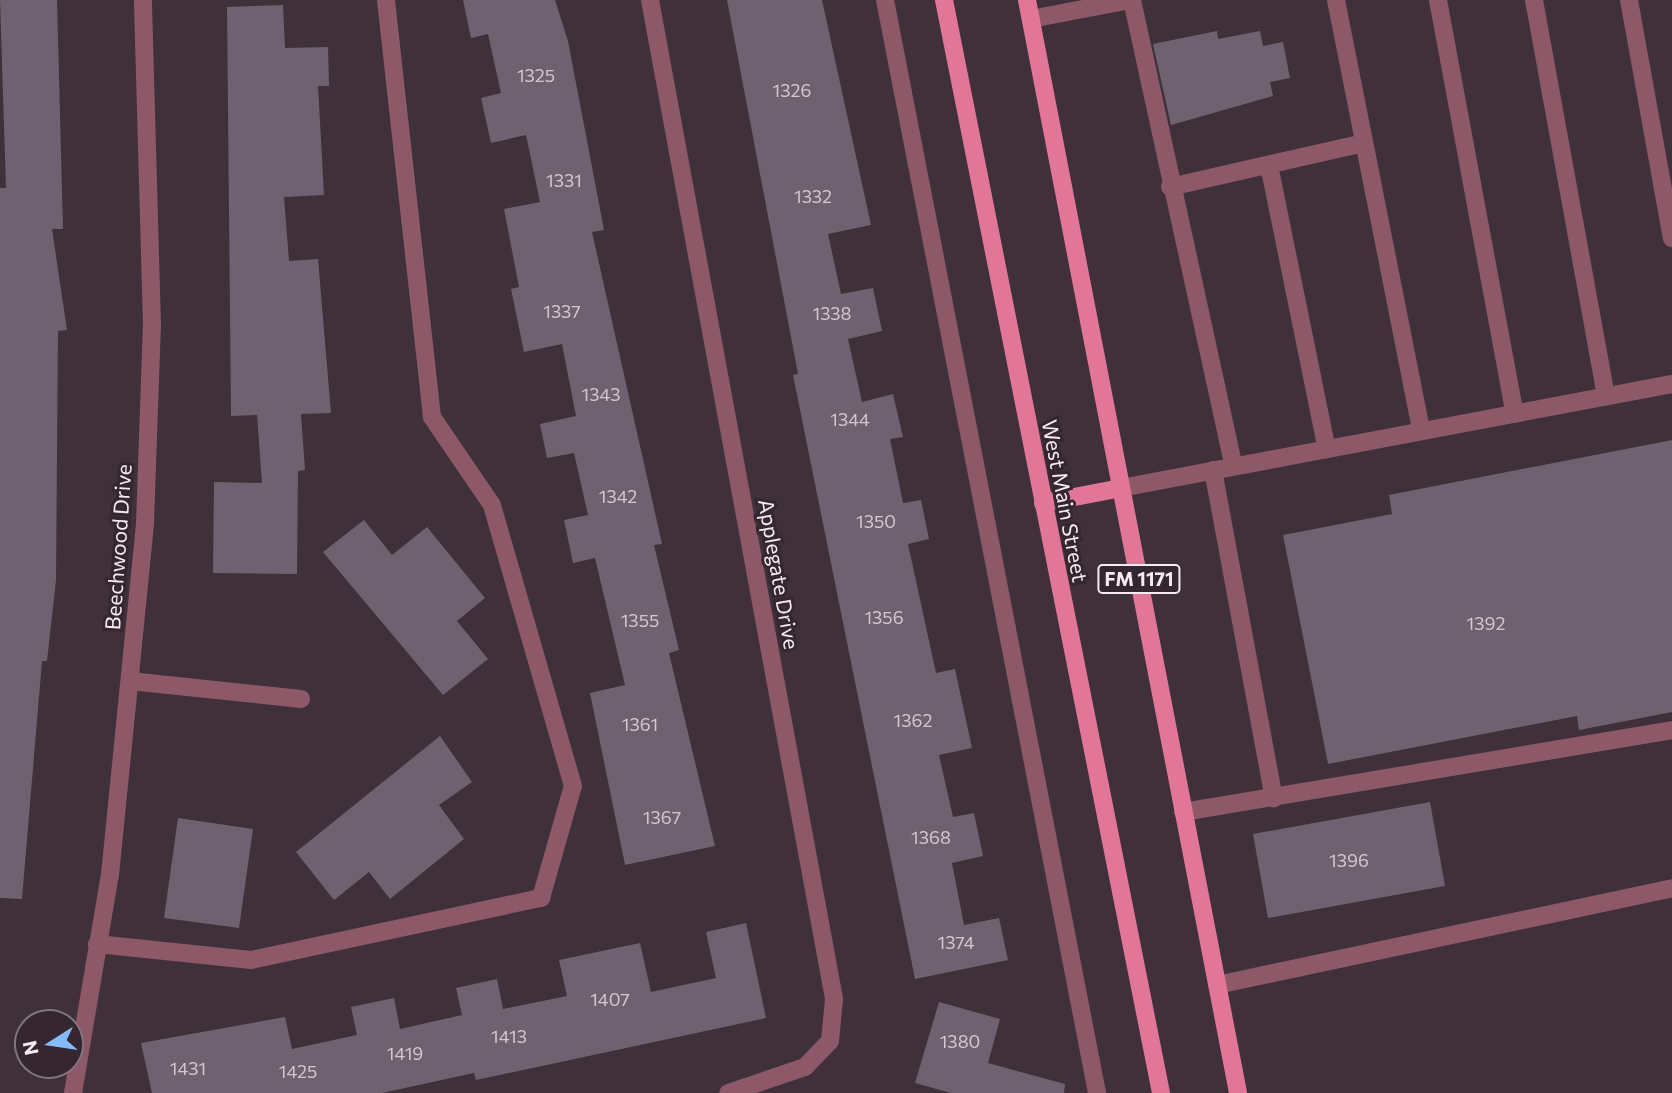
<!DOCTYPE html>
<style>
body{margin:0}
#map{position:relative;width:1672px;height:1093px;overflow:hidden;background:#403039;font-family:Commissioner,sans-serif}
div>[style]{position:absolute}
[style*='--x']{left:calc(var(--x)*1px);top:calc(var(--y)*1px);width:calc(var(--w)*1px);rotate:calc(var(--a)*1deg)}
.building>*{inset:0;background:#6f616f}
.minor>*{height:18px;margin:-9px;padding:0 9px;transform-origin:9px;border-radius:9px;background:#8d5867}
.major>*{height:18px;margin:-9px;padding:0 9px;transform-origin:9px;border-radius:9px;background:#e17698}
span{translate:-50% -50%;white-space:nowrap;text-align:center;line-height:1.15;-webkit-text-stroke:6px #35262f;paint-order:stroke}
.number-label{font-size:18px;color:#d4c8d0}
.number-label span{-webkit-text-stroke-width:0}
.shield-label span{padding:2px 5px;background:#35262f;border:2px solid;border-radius:5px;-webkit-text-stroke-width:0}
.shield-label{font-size:19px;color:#f6ebf1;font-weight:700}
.street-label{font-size:21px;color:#f6ebf1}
.north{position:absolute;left:14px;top:1009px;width:70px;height:70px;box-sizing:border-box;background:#35262f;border:2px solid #82757d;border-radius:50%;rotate:258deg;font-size:19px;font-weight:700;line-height:28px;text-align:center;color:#f6ebf1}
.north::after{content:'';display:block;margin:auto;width:24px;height:32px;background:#84bcfb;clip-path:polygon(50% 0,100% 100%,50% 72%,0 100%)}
</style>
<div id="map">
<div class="building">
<div style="clip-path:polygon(0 0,57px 0,63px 229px,52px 229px,67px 330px,58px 331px,56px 580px,47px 661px,42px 661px,22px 899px,0 898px,0 188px,6px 188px)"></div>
<div style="clip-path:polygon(463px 0,555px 0,568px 41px,604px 230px,592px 232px,662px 544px,654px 545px,679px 650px,669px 653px,715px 846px,625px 865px,590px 693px,625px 685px,595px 558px,573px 563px,564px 520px,588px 515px,574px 453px,547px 458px,540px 424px,576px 416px,562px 344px,524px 352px,511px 289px,519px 287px,504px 209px,540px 202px,526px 135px,491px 143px,481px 98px,501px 93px,488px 34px,471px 38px)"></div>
<div style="clip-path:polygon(727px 0,822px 0,871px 225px,828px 234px,841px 294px,873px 288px,882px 331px,848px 339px,862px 402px,893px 394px,903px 437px,890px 439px,903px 503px,921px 500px,929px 539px,908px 544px,936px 673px,955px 669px,972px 748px,939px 755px,953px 817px,974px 813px,983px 856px,952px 863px,964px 925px,999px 918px,1008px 960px,915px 979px,793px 375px,798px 374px)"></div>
<div style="clip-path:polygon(283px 5px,285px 48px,328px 47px,329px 86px,318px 86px,324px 195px,284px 197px,289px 261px,318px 259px,331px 413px,301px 414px,305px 470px,298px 471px,297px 574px,213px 573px,214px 482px,262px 483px,257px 415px,231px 416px,227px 7px)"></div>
<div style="clip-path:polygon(1217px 31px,1218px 39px,1260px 31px,1263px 46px,1283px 42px,1290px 78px,1270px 82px,1273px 96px,1171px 125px,1153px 44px)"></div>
<div style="clip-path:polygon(1672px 440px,1672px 712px,1579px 730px,1577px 716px,1328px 764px,1283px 535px,1392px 514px,1389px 495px)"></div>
<div style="clip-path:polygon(364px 520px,392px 555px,427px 527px,485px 598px,457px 621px,488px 659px,443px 695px,323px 552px)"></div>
<div style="clip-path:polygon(440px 736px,472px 782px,439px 805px,464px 839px,390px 899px,369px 872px,334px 900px,296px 852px)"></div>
<div style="clip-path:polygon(1430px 802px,1445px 886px,1268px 918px,1253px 834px)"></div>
<div style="clip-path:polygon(178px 818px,253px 829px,239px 928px,164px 918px)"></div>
<div style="clip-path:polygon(746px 923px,766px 1018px,476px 1080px,474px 1073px,382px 1093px,152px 1093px,141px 1043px,285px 1017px,292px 1049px,357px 1035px,351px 1007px,394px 998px,400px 1029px,462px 1015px,456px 988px,497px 979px,503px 1009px,567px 996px,559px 960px,640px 943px,651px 992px,716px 978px,706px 932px)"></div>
<div style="clip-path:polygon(939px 1002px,1000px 1019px,988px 1063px,1065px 1084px,1064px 1093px,951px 1093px,915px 1083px)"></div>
</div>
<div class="minor">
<div style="--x:650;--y:0;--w:1016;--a:79.56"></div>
<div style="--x:834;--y:999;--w:42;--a:95.4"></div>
<div style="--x:830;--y:1041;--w:36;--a:134"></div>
<div style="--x:805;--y:1067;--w:81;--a:161.3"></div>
<div style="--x:885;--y:0;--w:1113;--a:79.02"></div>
<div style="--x:1132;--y:0;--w:477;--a:77.7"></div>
<div style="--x:1336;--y:0;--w:439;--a:78.8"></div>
<div style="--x:1438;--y:0;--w:421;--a:79.5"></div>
<div style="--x:1534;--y:0;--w:403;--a:79.7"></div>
<div style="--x:1629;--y:0;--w:242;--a:79.8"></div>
<div style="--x:1031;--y:19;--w:101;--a:-10.9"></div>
<div style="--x:1269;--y:165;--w:290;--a:78.5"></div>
<div style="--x:1170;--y:187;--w:199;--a:-12.8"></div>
<div style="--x:1213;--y:470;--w:334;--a:79.5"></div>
<div style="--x:1121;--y:488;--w:561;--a:-10.69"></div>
<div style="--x:130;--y:681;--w:172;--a:6"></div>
<div style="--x:1183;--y:812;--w:496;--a:-9.5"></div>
<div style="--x:97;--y:944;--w:155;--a:5.9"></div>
<div style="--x:251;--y:960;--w:297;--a:-12.1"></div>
<div style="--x:541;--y:898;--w:116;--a:-74.1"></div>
<div style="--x:573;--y:786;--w:292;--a:-106.1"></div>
<div style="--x:492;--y:505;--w:107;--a:-124.3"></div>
<div style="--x:432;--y:417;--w:420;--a:-96.3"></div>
<div style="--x:1217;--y:985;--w:465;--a:-12"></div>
<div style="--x:73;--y:1093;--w:221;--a:-80.4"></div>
<div style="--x:110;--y:875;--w:354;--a:-84.3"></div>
<div style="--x:145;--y:523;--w:197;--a:-88"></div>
<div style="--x:152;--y:326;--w:326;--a:-91.6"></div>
</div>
<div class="major">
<div style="--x:944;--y:0;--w:1114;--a:78.77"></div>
<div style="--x:1027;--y:0;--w:1113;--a:79.07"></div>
<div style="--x:1043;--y:503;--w:79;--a:-10.9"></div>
</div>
<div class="number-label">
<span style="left:536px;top:75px">1325</span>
<span style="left:792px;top:90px">1326</span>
<span style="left:564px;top:180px">1331</span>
<span style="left:813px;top:196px">1332</span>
<span style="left:562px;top:311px">1337</span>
<span style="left:832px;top:313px">1338</span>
<span style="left:601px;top:394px">1343</span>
<span style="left:850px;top:419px">1344</span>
<span style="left:618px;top:496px">1342</span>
<span style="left:876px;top:521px">1350</span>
<span style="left:884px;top:617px">1356</span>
<span style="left:640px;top:620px">1355</span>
<span style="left:1486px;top:623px">1392</span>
<span style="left:913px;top:720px">1362</span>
<span style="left:640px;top:724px">1361</span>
<span style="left:662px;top:817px">1367</span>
<span style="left:931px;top:837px">1368</span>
<span style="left:1349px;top:860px">1396</span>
<span style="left:956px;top:942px">1374</span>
<span style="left:610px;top:999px">1407</span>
<span style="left:509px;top:1036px">1413</span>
<span style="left:960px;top:1041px">1380</span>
<span style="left:405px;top:1053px">1419</span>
<span style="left:188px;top:1068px">1431</span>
<span style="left:298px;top:1071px">1425</span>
</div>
<div class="shield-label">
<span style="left:1139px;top:579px">FM 1171</span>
</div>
<div class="street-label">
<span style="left:1065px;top:501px;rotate:79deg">West Main Street</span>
<span style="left:118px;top:547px;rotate:-86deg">Beechwood Drive</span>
<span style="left:779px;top:574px;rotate:80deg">Applegate Drive</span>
</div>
<div class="north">N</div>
</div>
